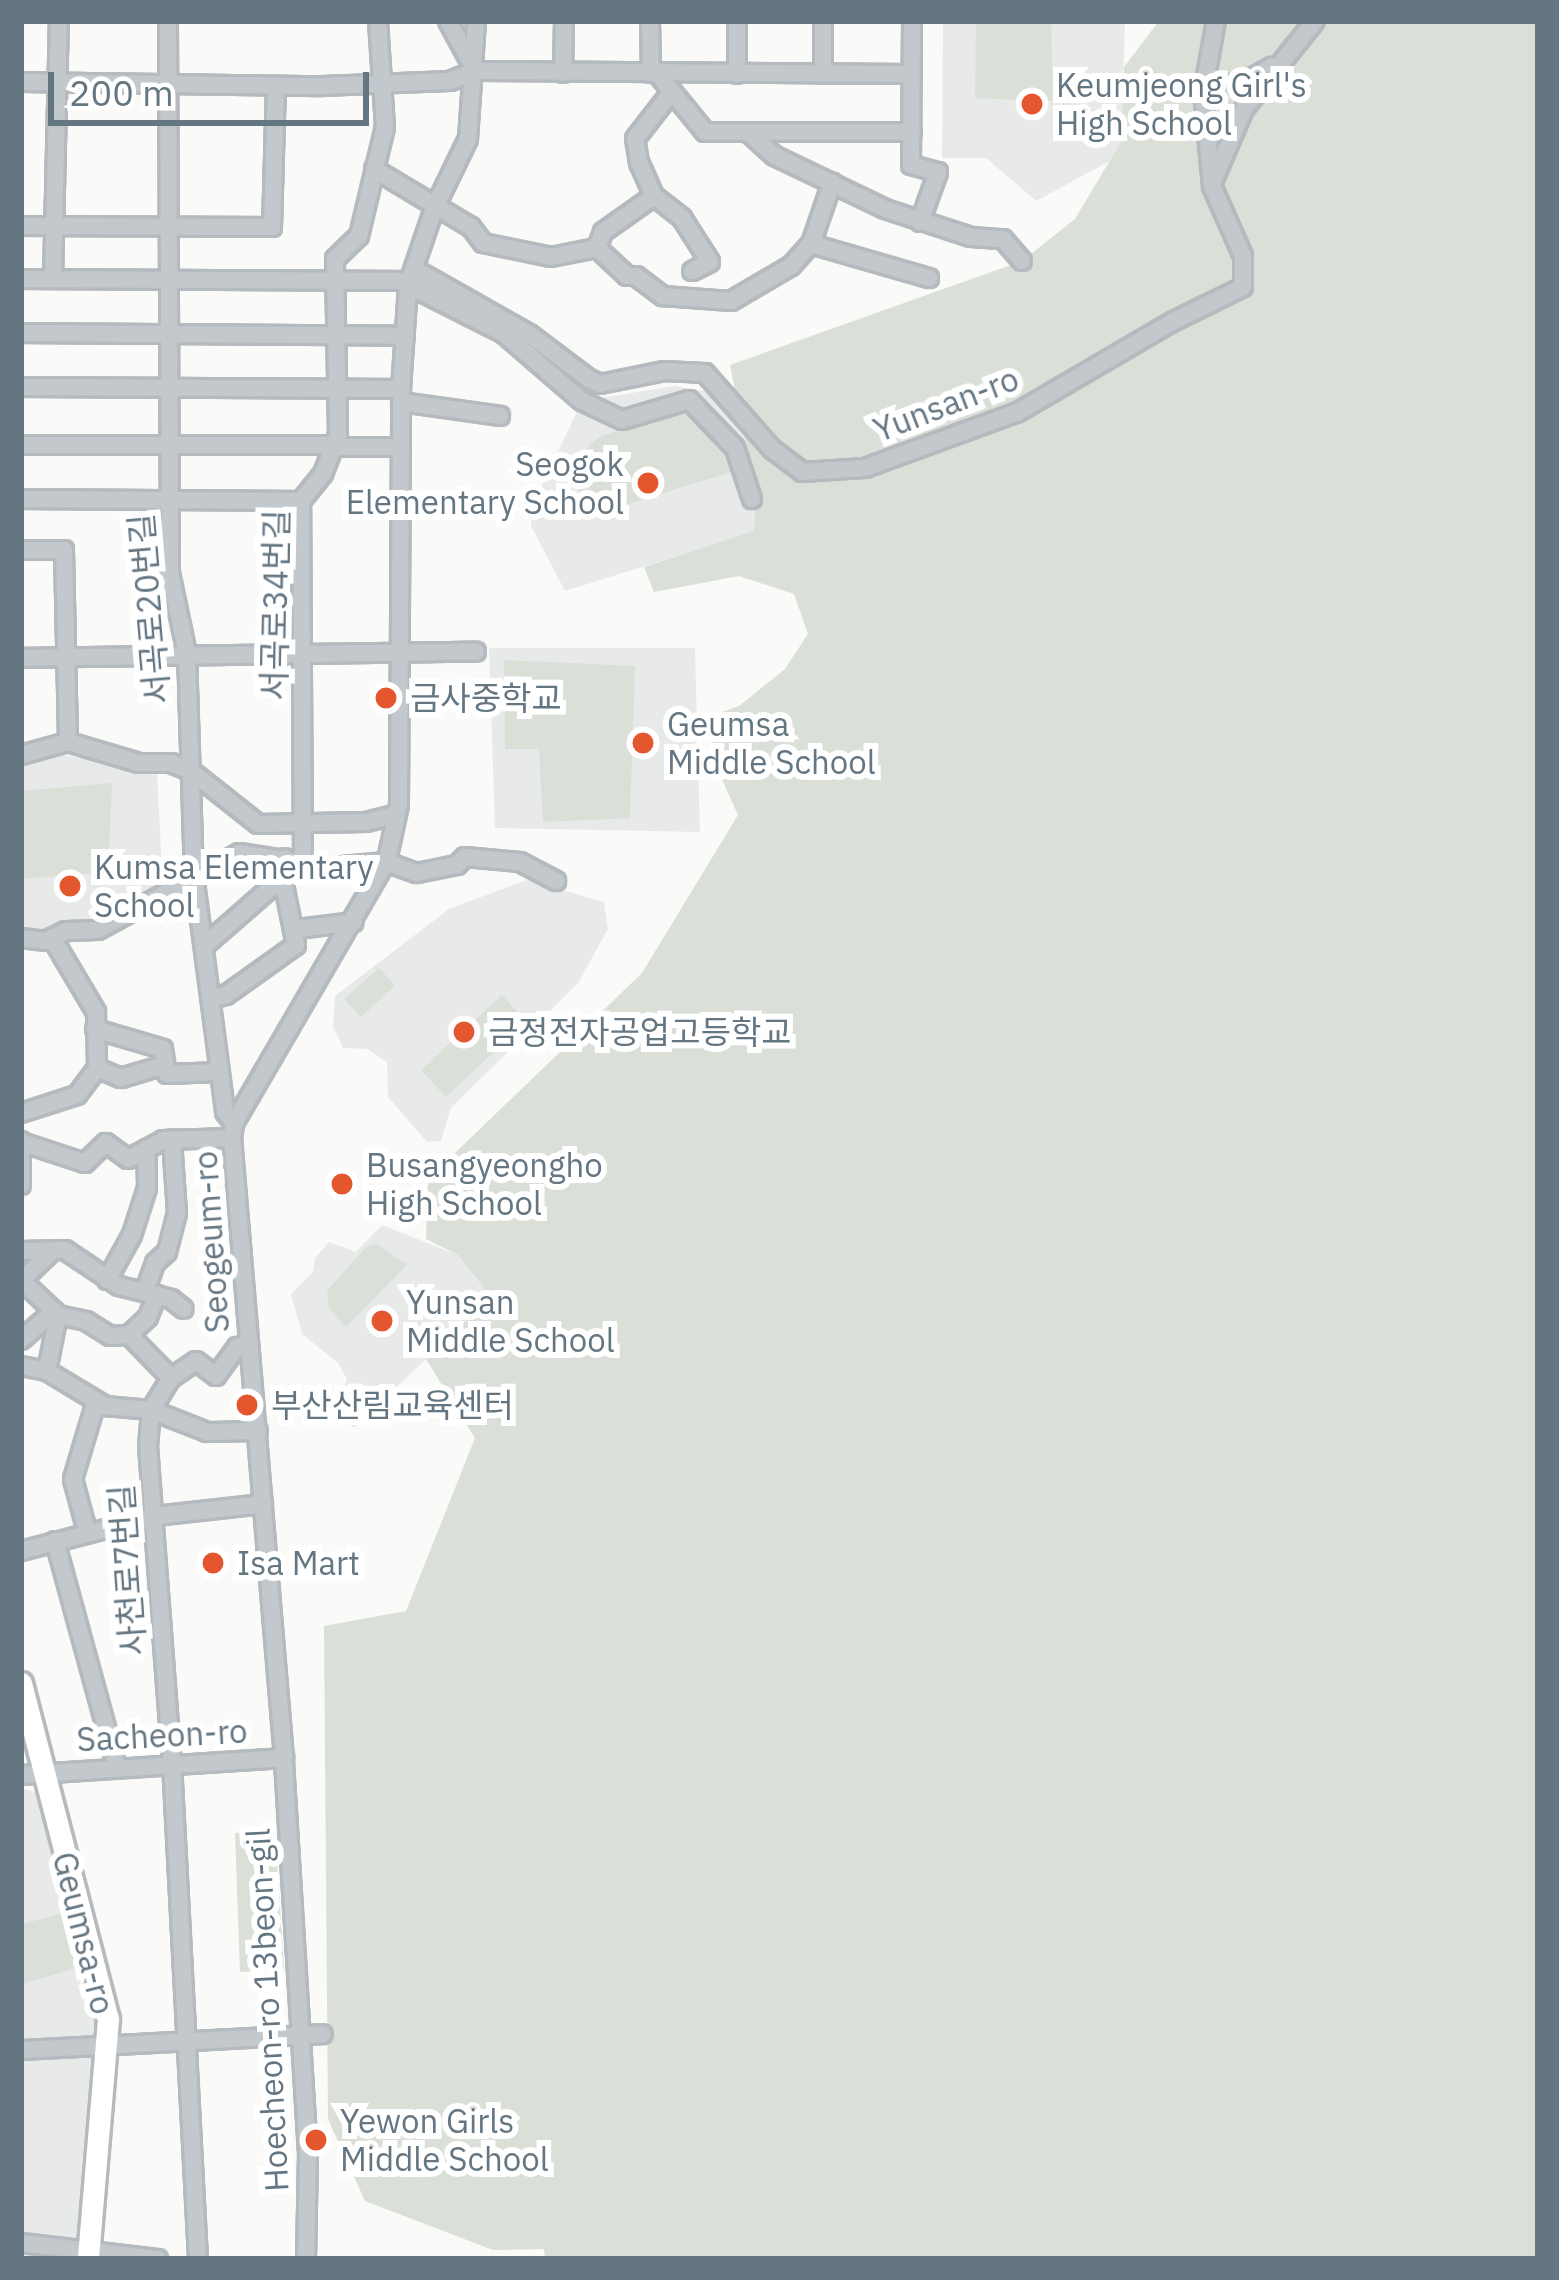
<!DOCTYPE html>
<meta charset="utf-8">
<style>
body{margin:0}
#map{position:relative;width:1559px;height:2280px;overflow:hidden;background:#fafaf8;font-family:"IBM Plex Sans","Noto Sans KR",sans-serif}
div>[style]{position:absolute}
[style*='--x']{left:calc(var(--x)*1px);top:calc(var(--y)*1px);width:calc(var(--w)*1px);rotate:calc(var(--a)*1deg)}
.built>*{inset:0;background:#e8e9e9}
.green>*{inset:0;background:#dadfd7}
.roads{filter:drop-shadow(3px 0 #b5babe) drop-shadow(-3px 0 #b5babe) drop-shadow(0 3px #b5babe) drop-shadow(0 -3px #b5babe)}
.minor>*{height:16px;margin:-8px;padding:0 8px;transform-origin:8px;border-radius:8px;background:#c3c8cc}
.major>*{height:21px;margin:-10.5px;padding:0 10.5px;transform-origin:10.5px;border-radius:10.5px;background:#fff}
.dots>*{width:33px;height:33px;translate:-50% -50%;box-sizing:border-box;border:6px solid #fff;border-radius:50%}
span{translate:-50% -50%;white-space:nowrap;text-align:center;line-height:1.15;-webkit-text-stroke:12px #fff;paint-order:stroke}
.poi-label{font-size:33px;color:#657683}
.left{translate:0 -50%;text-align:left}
.right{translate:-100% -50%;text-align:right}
.street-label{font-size:33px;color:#657683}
.frame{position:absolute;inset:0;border:24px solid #657683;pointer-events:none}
.scale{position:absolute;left:48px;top:72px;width:321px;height:54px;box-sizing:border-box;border:6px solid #657683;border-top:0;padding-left:15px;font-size:36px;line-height:42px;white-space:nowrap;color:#657683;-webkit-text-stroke:9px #fff;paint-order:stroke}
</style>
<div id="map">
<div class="built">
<div style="clip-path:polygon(943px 21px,1125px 21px,1121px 142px,1110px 161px,1036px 201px,986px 158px,942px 158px)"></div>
<div style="clip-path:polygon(674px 386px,705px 391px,740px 416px,756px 497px,754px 532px,565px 591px,531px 526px,531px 509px,582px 401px)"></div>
<div style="clip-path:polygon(489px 648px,695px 648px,700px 832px,495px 828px)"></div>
<div style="clip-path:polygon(63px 755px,157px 772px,163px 890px,95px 925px,36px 935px,21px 931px,21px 760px)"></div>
<div style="clip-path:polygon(527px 880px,604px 902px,608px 929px,578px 983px,451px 1108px,441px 1141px,427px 1142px,388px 1097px,387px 1062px,367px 1049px,343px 1048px,333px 1026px,335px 996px,449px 909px)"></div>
<div style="clip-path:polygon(382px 1225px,458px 1255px,484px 1288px,479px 1308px,354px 1428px,335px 1411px,347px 1379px,338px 1363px,302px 1334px,291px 1294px,313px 1272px,315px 1258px,329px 1242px,356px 1252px)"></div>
<div style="clip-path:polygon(21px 1788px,38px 1793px,96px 1991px,102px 2048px,80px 2259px,21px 2259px)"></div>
</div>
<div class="green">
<div style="clip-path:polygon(976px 21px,1051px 21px,1053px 101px,975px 98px)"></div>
<div style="clip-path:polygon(1159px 21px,1538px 21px,1538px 2259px,545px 2259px,544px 2249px,493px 2250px,365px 2201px,328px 2119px,324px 1626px,406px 1611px,475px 1438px,426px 1359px,479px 1308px,484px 1288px,458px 1255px,426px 1239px,428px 1179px,642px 973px,738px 815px,715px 764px,711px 716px,739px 706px,785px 669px,808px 634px,794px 594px,739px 576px,654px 592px,644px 567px,754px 531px,756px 496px,730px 365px,1022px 261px,1075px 219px,1121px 142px,1124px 67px)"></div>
<div style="clip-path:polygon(689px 405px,730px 450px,731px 472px,576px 520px,582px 453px,599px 437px)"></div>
<div style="clip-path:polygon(504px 660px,635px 666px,630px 818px,543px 822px,539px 749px,505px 749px)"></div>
<div style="clip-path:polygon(112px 783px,108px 872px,21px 879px,21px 791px)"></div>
<div style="clip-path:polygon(379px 968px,395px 986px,361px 1017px,344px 999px)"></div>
<div style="clip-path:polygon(502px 995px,526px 1021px,446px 1097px,421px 1070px)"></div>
<div style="clip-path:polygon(377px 1244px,407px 1265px,346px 1327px,329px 1308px,327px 1291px,367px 1246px)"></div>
<div style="clip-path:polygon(275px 1829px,284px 1969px,240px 1972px,235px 1833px)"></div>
<div style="clip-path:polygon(73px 1911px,87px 1965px,21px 1984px,21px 1924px)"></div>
</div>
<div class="roads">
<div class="minor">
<div style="--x:168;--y:21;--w:552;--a:89.79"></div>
<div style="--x:170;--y:573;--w:83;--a:78.1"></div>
<div style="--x:187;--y:654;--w:221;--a:88.2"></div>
<div style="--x:194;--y:875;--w:239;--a:82.5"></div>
<div style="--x:225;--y:1112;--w:14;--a:51"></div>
<div style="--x:448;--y:21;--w:50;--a:61.4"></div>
<div style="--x:650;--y:21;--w:52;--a:88.9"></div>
<div style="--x:912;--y:21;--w:144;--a:90.4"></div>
<div style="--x:911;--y:165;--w:28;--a:15"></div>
<div style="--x:938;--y:172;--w:53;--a:109.8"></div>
<div style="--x:563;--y:73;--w:52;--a:-88.9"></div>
<div style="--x:657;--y:73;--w:76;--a:50.9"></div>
<div style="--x:705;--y:132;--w:207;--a:0"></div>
<div style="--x:737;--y:74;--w:53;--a:-90"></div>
<div style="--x:823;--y:74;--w:53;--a:-90"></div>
<div style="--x:21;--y:82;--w:301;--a:0.8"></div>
<div style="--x:322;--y:86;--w:128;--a:-2.2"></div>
<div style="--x:450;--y:81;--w:27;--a:-22"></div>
<div style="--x:475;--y:71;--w:436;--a:0.4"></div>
<div style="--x:1205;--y:82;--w:34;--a:5"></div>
<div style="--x:1239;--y:85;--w:38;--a:-29"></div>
<div style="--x:748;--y:132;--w:36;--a:42"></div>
<div style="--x:775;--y:156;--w:122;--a:25.7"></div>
<div style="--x:885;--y:209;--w:90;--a:18"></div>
<div style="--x:971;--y:237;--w:32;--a:4"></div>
<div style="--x:1003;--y:239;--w:29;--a:49"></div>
<div style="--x:374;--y:169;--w:113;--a:30.9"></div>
<div style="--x:471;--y:227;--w:20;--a:53"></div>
<div style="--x:483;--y:243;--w:69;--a:11.6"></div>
<div style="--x:551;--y:257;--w:47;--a:-11.1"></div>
<div style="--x:597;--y:248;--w:17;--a:-69"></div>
<div style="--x:603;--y:232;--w:62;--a:-35.2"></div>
<div style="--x:654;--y:196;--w:36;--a:38"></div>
<div style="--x:682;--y:218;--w:52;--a:57.5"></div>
<div style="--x:710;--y:262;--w:20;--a:153"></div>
<div style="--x:1214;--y:179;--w:76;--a:-66.8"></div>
<div style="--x:1244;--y:109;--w:113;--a:-51.1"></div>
<div style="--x:654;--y:196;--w:36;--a:-114"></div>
<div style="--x:639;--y:163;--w:24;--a:-99"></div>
<div style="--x:635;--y:139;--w:57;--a:-52.1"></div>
<div style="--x:21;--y:226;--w:251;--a:0.2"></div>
<div style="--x:272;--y:227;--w:141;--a:-88.4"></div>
<div style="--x:811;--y:244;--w:123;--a:16.1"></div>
<div style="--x:597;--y:248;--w:41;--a:43"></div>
<div style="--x:627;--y:276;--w:9;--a:0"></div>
<div style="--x:636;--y:276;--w:34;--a:37"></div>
<div style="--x:663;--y:296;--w:68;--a:4.2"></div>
<div style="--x:731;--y:301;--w:69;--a:-30.3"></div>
<div style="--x:791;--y:266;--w:30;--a:-48"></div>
<div style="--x:811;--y:244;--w:65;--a:-71"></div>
<div style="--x:414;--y:269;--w:132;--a:29.5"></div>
<div style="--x:529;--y:334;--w:75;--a:36.9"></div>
<div style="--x:589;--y:379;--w:12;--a:24"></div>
<div style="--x:600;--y:384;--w:65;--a:-11.5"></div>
<div style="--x:664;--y:371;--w:41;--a:2.8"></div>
<div style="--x:705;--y:373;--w:101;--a:48.6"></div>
<div style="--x:772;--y:449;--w:38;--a:37"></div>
<div style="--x:802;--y:472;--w:63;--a:-3.6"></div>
<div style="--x:865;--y:468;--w:163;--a:-20.1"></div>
<div style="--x:1018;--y:412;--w:178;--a:-30.3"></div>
<div style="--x:1172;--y:322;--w:79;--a:-26.2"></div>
<div style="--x:1243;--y:287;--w:31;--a:-90"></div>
<div style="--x:1243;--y:256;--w:77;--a:-113.9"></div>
<div style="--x:1212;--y:186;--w:93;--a:-95.5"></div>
<div style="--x:1203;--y:93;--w:73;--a:-79.8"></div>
<div style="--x:21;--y:279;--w:389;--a:0.3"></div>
<div style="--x:53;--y:279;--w:258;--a:-88.7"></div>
<div style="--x:408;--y:285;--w:106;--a:26.8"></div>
<div style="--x:503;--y:333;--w:104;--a:40.7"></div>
<div style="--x:582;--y:401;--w:44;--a:25.4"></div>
<div style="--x:622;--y:420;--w:70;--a:-16.6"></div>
<div style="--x:689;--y:400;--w:66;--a:46.2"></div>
<div style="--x:735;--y:448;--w:54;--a:71.6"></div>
<div style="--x:21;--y:333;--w:384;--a:0.4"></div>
<div style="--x:21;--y:387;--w:380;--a:0.3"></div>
<div style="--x:401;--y:402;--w:100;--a:8"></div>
<div style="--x:21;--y:445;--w:314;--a:0"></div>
<div style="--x:335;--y:447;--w:66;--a:0"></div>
<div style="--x:21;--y:499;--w:280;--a:0.4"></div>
<div style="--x:21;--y:550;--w:43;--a:0"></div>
<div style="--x:64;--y:550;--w:192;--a:88.8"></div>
<div style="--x:21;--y:658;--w:455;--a:-0.8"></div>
<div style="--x:21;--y:755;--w:49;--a:-15.5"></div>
<div style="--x:68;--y:742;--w:74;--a:16.5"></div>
<div style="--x:139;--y:763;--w:32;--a:0"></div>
<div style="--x:171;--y:763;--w:22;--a:22"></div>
<div style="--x:191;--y:771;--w:85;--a:38.3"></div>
<div style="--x:258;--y:824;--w:108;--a:-1.1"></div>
<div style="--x:366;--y:822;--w:32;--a:-14"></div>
<div style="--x:303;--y:862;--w:361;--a:-90.3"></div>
<div style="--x:301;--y:501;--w:35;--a:-51"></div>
<div style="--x:323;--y:474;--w:42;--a:-69"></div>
<div style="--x:338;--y:435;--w:176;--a:-91"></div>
<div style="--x:335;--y:259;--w:33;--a:-44"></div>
<div style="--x:359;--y:236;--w:112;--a:-76.6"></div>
<div style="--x:385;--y:127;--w:106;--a:-93.8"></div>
<div style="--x:297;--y:929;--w:57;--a:-7"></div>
<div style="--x:21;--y:938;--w:25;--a:7"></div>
<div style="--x:46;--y:941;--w:22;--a:-27"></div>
<div style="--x:66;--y:931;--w:32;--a:-2"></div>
<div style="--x:98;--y:930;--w:161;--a:-28.6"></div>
<div style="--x:239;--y:853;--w:93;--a:8.7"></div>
<div style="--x:331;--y:867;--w:55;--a:-5.2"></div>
<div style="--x:386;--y:862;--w:33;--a:20"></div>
<div style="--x:417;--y:873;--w:41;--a:-11.3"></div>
<div style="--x:457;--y:865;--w:11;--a:-45"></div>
<div style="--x:465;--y:857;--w:55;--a:5.2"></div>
<div style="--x:520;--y:862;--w:41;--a:27.8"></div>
<div style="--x:204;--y:946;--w:93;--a:-41.1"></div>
<div style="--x:274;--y:885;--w:29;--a:-68"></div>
<div style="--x:211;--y:999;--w:16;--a:-15"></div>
<div style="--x:226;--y:995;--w:86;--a:-35.5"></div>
<div style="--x:296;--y:945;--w:56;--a:-101.3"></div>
<div style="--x:285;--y:890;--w:12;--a:-156"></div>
<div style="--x:95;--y:1029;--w:71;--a:16.4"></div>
<div style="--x:163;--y:1049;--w:25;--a:81"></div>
<div style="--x:167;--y:1074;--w:53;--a:-2.2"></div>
<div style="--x:97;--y:1068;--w:26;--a:23"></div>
<div style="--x:121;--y:1078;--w:46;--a:-16.5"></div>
<div style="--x:21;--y:1113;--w:59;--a:-17.8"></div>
<div style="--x:77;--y:1095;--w:34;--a:-53"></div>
<div style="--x:97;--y:1068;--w:56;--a:-91"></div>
<div style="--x:96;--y:1012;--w:86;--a:-120.7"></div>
<div style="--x:21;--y:1141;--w:44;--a:90"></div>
<div style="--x:24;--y:1143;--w:64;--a:18.2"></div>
<div style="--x:85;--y:1163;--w:29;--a:-44"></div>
<div style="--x:106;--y:1143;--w:27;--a:36"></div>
<div style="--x:128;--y:1159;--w:40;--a:-28"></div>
<div style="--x:163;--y:1140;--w:69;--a:-1.7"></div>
<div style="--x:21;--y:1251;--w:44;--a:-1.3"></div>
<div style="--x:65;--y:1250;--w:65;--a:33.7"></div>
<div style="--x:119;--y:1286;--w:54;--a:14"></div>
<div style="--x:171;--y:1299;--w:16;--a:38"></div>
<div style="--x:21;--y:1280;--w:51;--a:43.4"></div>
<div style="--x:58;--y:1315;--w:29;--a:12"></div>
<div style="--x:86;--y:1321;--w:28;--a:32"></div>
<div style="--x:110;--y:1336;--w:19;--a:-3"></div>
<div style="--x:129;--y:1335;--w:26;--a:-43"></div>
<div style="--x:148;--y:1317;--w:24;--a:-68"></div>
<div style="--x:107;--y:1280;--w:51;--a:-60.9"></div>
<div style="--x:132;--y:1235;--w:49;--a:-72.3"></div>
<div style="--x:147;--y:1188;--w:39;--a:-91"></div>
<div style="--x:21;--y:1281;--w:42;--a:-44"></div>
<div style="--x:145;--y:1291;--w:30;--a:-70"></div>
<div style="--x:155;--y:1263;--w:16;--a:-43"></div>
<div style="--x:167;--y:1252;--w:40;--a:-75.6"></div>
<div style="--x:177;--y:1213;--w:74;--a:-93.9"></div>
<div style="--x:129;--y:1335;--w:60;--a:45.7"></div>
<div style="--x:21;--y:1340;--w:44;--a:-41.3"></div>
<div style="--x:21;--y:1366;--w:26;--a:11"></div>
<div style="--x:47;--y:1371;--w:68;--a:31.1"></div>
<div style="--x:105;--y:1406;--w:46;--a:5"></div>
<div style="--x:151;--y:1410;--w:60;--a:21.4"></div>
<div style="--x:207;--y:1432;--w:51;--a:-1.1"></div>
<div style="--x:47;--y:1371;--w:57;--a:-78.9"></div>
<div style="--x:87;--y:1531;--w:54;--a:-105.1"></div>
<div style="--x:73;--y:1479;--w:80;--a:-73.4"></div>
<div style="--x:55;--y:1541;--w:235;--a:74.7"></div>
<div style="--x:21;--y:1551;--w:138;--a:-14.6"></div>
<div style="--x:155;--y:1516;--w:109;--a:-6.3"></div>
<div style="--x:21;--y:1775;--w:264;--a:-3.7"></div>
<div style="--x:21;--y:2050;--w:302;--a:-3"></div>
<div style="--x:21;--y:2243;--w:138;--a:6.7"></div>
<div style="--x:198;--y:2259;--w:495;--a:-93"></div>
<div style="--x:172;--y:1765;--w:320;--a:-94.3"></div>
<div style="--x:148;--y:1446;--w:36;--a:-85"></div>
<div style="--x:151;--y:1410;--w:38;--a:-58"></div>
<div style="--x:171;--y:1378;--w:30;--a:-34"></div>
<div style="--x:196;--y:1361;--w:25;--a:37"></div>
<div style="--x:216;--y:1376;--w:36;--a:-54"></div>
<div style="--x:237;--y:1347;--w:12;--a:-9"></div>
<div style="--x:306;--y:2259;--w:105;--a:-88.9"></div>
<div style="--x:308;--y:2154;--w:397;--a:-93.5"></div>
<div style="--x:284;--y:1758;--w:622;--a:-94.79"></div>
<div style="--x:232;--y:1138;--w:15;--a:-82"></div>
<div style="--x:234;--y:1123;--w:304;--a:-59.8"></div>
<div style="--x:387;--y:860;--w:56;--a:-77.7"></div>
<div style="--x:399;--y:805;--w:416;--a:-89.7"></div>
<div style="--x:401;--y:389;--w:104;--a:-86.1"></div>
<div style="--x:408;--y:285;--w:80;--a:-71.1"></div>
<div style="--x:434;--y:209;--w:78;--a:-64.1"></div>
<div style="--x:468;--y:139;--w:118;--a:-86.1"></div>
</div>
<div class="major">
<div style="--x:21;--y:1683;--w:347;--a:75.5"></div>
<div style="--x:108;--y:2019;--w:241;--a:94.8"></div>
</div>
</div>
<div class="dots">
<div style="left:1032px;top:104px;background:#e4572e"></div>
<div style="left:648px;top:483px;background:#e4572e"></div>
<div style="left:386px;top:698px;background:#e4572e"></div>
<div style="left:643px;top:743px;background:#e4572e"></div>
<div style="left:70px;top:886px;background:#e4572e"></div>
<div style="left:464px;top:1032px;background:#e4572e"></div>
<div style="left:342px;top:1184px;background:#e4572e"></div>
<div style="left:382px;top:1321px;background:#e4572e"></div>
<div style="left:247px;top:1405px;background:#e4572e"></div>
<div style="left:213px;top:1563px;background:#e4572e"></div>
<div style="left:316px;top:2140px;background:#e4572e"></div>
</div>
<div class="poi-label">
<span class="left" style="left:1056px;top:104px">Keumjeong Girl's<br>High School</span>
<span class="right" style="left:624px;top:483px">Seogok<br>Elementary School</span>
<span class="left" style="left:410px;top:698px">금사중학교</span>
<span class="left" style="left:667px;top:743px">Geumsa<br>Middle School</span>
<span class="left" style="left:94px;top:886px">Kumsa Elementary<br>School</span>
<span class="left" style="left:488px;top:1032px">금정전자공업고등학교</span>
<span class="left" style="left:366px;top:1184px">Busangyeongho<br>High School</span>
<span class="left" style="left:406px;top:1321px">Yunsan<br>Middle School</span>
<span class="left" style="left:271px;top:1405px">부산산림교육센터</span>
<span class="left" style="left:237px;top:1563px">Isa Mart</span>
<span class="left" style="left:340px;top:2140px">Yewon Girls<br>Middle School</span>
</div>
<div class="street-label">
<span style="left:946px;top:404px;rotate:-21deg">Yunsan-ro</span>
<span style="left:275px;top:605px;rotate:-89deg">서곡로34번길</span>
<span style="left:149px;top:609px;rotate:-95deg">서곡로20번길</span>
<span style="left:211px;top:1242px;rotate:-94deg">Seogeum-ro</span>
<span style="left:127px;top:1570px;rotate:-94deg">사천로7번길</span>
<span style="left:162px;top:1735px;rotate:-3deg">Sacheon-ro</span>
<span style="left:84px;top:1933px;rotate:76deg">Geumsa-ro</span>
<span style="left:267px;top:2010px;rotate:-93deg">Hoecheon-ro 13beon-gil</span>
</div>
<div class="frame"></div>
<div class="scale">200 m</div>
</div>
